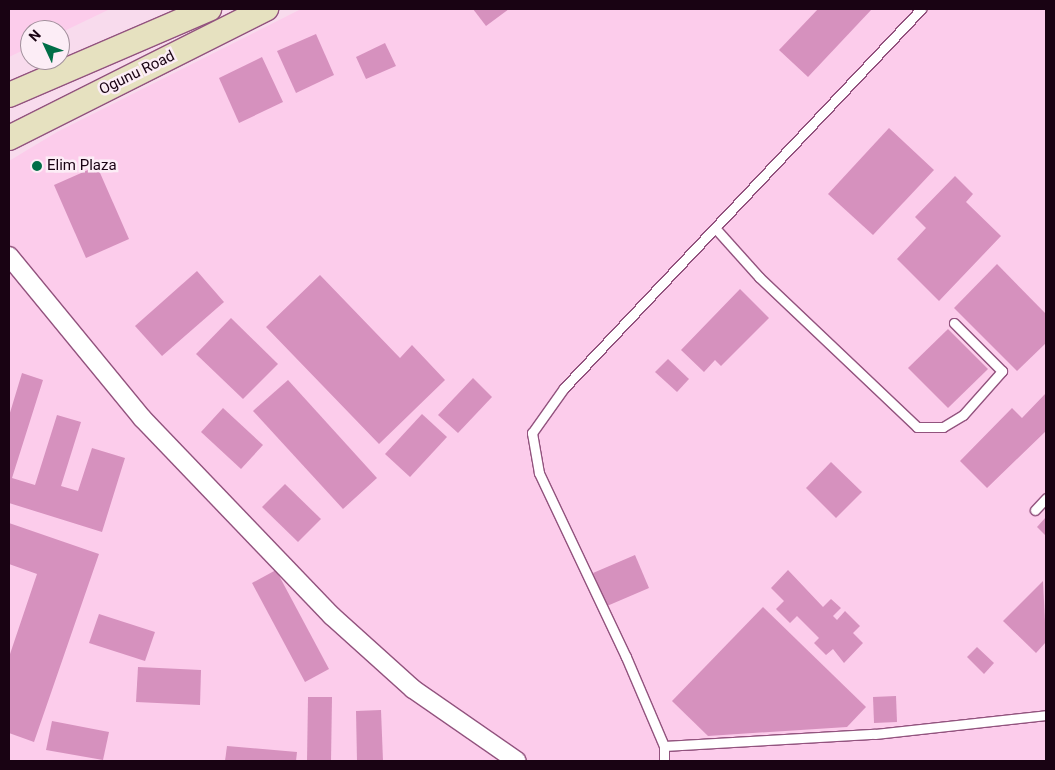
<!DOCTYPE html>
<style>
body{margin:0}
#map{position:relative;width:1055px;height:770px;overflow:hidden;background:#f8dbed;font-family:Roboto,sans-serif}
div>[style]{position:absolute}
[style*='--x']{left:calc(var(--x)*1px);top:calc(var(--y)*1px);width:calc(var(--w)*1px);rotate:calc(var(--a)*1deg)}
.built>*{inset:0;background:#fccceb}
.building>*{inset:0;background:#d691be}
.roads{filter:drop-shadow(1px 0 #92537e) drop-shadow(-1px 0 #92537e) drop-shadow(0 1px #92537e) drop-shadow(0 -1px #92537e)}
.lane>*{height:9px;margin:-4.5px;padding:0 4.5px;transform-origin:4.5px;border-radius:4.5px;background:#fff}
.street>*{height:18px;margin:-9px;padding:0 9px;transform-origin:9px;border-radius:9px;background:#fff}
.secondary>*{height:24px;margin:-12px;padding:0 12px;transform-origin:12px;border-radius:12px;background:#e6e1c0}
.dots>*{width:14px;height:14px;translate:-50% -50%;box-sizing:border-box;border:2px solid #fcedf6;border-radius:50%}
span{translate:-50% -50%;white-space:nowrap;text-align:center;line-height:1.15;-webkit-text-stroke:5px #fcedf6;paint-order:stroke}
.street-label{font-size:15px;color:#190313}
.poi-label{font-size:15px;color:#190313}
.left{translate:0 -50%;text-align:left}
.frame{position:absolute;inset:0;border:10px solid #190313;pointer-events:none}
.north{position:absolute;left:20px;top:20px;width:50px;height:50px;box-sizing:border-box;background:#fcedf6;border:1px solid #a18f9b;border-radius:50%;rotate:313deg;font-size:14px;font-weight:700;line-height:20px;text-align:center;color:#190313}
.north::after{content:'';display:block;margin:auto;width:18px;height:22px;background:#006e47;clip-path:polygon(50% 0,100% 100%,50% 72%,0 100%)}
</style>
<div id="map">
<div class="built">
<div style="clip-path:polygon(9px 9px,110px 9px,60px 33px,30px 30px,30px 47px,9px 57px)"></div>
<div style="clip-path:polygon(301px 9px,1046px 9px,1046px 761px,9px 761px,9px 161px,57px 132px)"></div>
</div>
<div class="building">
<div style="clip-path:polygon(473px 9px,509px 9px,486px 26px)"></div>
<div style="clip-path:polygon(818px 9px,872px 9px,808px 77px,779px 50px)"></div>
<div style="clip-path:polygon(316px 34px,334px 75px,296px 93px,277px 51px)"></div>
<div style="clip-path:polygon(385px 43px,396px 66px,366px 79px,356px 57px)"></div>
<div style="clip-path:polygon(262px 57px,283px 102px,239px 123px,219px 78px)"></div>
<div style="clip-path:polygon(889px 128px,934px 170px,873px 235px,828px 194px)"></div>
<div style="clip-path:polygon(97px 166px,129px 239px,86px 258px,54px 185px)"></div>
<div style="clip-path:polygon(955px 176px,973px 194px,966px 202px,1001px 236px,939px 301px,897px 259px,926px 228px,915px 217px)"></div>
<div style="clip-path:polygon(997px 264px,1046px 314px,1046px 343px,1017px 371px,954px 308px)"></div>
<div style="clip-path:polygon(197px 271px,224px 302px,162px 356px,135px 326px)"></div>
<div style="clip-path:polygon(320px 275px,400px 358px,412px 345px,445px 380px,379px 444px,266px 327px)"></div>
<div style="clip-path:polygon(740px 289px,769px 318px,721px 366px,715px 360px,704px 372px,681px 350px)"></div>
<div style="clip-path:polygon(231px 318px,278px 364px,243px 399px,196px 354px)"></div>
<div style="clip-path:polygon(948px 329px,988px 369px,948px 408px,908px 368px)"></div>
<div style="clip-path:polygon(668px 359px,689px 379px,677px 392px,655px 372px)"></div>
<div style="clip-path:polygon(22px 373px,43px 380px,12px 478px,35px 485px,57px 415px,81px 422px,61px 486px,78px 491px,92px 448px,125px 458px,102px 532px,9px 503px,9px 416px)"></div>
<div style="clip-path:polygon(473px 378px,492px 397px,458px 433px,438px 415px)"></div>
<div style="clip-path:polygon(288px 380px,377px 478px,343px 509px,253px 411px)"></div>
<div style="clip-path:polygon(1046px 393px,1046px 431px,987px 488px,960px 461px,1012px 408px,1022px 418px)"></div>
<div style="clip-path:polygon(223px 408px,263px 445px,241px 469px,201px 432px)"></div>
<div style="clip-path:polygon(422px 414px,447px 437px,410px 477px,385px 454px)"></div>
<div style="clip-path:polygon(831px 462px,862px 492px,836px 518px,806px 488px)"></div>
<div style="clip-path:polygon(285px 484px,321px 519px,298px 542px,262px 507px)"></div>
<div style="clip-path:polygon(1046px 517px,1046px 536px,1037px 527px)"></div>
<div style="clip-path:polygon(9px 523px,99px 554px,34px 742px,9px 733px,9px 657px,37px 574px,9px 564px)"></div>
<div style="clip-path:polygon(635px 555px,649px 588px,607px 606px,593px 573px)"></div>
<div style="clip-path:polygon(276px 570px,329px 669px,305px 682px,252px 583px)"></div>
<div style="clip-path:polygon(788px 570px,823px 607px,831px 599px,841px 608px,833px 616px,837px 620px,845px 611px,860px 626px,853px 633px,863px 643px,844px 663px,833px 649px,826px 655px,814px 643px,819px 638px,797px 616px,790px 623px,776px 609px,784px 601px,771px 588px)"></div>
<div style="clip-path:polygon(1043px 581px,1046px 642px,1036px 653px,1003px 621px)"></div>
<div style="clip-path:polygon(763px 607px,866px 707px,847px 727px,708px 736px,672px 701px)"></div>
<div style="clip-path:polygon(99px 614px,155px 632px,145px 661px,89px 643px)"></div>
<div style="clip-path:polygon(977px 647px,994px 663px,984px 674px,967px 657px)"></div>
<div style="clip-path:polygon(138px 667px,201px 670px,200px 705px,136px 702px)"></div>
<div style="clip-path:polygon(896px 696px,897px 722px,874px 723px,873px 697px)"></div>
<div style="clip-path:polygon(308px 697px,332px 697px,331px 761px,307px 761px)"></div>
<div style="clip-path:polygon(381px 710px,383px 761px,357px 761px,356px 711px)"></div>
<div style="clip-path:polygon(52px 721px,109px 732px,103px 760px,46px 750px)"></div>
<div style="clip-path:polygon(227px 746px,297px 752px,296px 761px,225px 761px)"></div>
</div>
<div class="roads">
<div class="lane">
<div style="--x:717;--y:230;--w:63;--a:48.2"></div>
<div style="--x:759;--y:277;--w:218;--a:43.5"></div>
<div style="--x:917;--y:427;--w:26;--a:0"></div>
<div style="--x:943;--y:427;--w:23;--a:-31"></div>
<div style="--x:963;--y:415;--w:59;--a:-48.4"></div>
<div style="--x:1002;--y:371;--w:68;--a:-135"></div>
<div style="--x:1035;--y:510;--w:16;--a:-47"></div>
<div style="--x:664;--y:746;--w:211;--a:-3.3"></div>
<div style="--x:875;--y:734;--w:172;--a:-6.3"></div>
<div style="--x:664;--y:761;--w:15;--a:-90"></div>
<div style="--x:664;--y:746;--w:97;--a:-113.1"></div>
<div style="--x:626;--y:657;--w:204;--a:-115.3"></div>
<div style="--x:539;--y:473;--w:41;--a:-99.9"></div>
<div style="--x:532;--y:433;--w:55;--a:-54.6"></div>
<div style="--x:564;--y:388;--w:521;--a:-46.71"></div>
</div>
<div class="street">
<div style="--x:9;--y:256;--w:210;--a:50.6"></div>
<div style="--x:142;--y:418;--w:274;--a:46.2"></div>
<div style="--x:332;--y:616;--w:109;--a:42"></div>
<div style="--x:413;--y:689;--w:126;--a:34.7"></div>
</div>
<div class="secondary">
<div style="--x:9;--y:95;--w:218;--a:-23.3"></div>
<div style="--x:9;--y:138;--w:288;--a:-26.7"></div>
</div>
</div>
<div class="dots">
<div style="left:37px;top:166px;background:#006e47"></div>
</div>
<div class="street-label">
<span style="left:137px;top:73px;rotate:-26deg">Ogunu Road</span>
</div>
<div class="poi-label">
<span class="left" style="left:47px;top:166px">Elim Plaza</span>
</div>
<div class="frame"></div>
<div class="north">N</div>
</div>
